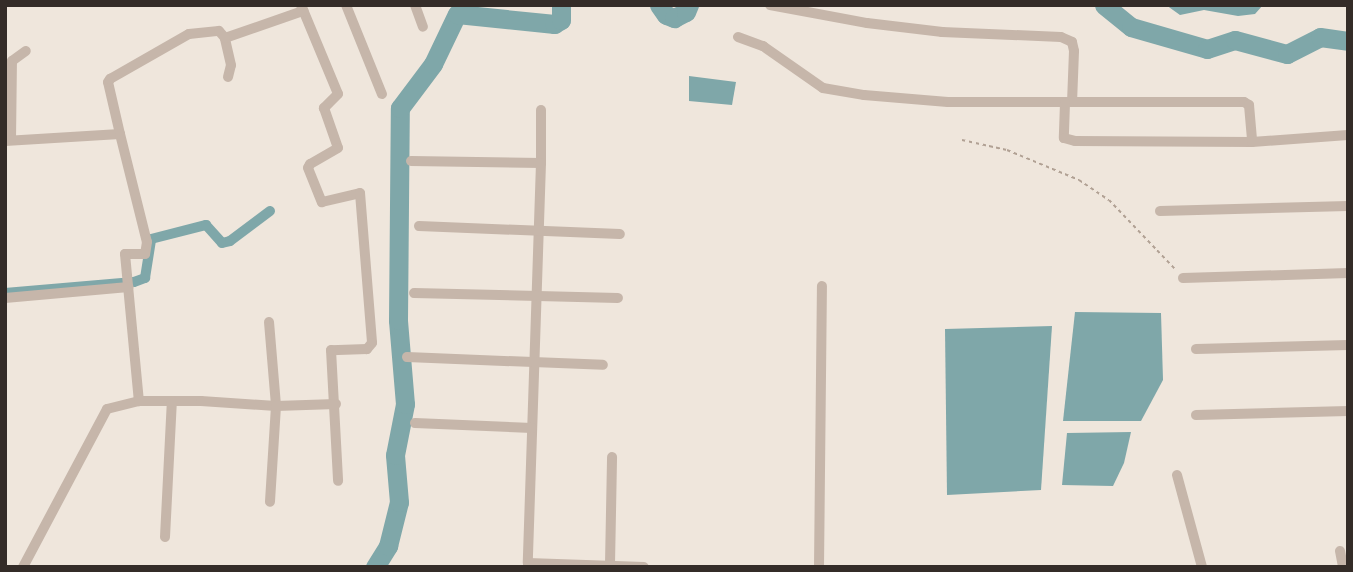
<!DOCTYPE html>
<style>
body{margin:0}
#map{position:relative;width:1353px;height:572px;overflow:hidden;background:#efe6dc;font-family:"Fira Sans Condensed",sans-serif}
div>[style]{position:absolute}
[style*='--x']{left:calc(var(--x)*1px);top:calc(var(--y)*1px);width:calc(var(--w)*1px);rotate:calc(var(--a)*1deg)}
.water>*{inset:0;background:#7fa7a9}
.canal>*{height:10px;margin:-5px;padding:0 5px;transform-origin:5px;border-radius:5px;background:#7fa7a9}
.river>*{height:19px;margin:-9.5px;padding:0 9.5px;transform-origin:9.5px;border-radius:9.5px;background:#7fa7a9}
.path>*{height:2px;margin-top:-1px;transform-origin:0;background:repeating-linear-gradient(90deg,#b1a194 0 3.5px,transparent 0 7px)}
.minor>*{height:10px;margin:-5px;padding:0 5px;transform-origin:5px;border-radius:5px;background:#c6b6aa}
span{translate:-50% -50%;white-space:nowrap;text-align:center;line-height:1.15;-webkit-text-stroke:5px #f7f0e8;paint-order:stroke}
.frame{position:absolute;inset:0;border:7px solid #342c28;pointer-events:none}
</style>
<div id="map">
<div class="water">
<div style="clip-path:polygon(1166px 5px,1263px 5px,1255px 14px,1238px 16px,1204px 10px,1180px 15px)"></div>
<div style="clip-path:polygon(689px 76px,736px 82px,732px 105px,689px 101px)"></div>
<div style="clip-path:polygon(1075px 312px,1161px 313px,1163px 380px,1141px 421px,1063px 421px)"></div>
<div style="clip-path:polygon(1052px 326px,1041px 490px,947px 495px,945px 329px)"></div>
<div style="clip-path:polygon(1131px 432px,1124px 463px,1113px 486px,1062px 485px,1067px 433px)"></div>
</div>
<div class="canal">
<div style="--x:5;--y:293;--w:129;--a:-4.9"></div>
<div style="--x:134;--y:282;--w:12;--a:-20"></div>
<div style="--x:145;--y:278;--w:39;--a:-81"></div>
<div style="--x:151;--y:239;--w:57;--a:-14.3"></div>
<div style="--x:206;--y:225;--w:24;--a:48"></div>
<div style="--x:222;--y:243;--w:8;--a:-14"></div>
<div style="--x:230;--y:241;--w:50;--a:-36.9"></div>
</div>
<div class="river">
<div style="--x:659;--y:5;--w:12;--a:55"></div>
<div style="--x:666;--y:15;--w:9;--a:21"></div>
<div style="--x:674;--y:18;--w:13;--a:-27"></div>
<div style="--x:686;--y:12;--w:8;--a:-67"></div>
<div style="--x:1104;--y:5;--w:35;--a:39"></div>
<div style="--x:1131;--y:27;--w:79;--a:16.1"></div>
<div style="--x:1207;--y:49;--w:29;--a:-18"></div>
<div style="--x:1235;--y:40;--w:54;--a:15.1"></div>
<div style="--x:1287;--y:54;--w:37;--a:-27"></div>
<div style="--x:1320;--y:37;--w:28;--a:8"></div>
<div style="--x:375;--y:567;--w:25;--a:-58"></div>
<div style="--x:388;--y:546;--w:45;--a:-76"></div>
<div style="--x:399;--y:502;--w:47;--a:-94.9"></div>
<div style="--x:395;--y:455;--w:52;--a:-78.9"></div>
<div style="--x:405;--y:404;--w:84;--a:-94.8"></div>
<div style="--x:398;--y:320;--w:212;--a:-89.5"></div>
<div style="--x:400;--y:108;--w:55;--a:-53.1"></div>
<div style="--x:433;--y:64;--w:55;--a:-64.4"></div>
<div style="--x:457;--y:14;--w:98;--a:5.9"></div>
<div style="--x:554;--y:24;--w:8;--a:-30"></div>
<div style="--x:561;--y:20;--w:15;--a:-90"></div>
</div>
<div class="path">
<div style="--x:962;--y:140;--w:46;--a:12.5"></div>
<div style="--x:1007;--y:150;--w:78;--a:22.6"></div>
<div style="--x:1079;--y:180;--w:36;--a:34"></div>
<div style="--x:1109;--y:200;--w:95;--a:46.3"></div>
</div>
<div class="minor">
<div style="--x:301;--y:5;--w:96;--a:67.4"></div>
<div style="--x:338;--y:94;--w:20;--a:135"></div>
<div style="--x:324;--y:108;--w:42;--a:70.7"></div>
<div style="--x:338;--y:148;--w:32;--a:150"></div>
<div style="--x:310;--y:164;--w:4;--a:117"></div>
<div style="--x:308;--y:168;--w:37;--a:68"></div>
<div style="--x:322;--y:202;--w:39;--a:-13"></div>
<div style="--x:360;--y:193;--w:150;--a:85.4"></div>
<div style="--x:372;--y:343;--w:8;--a:130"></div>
<div style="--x:367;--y:349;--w:36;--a:178"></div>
<div style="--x:331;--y:350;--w:131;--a:86.9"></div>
<div style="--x:346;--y:5;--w:96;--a:68"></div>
<div style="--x:415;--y:5;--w:23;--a:70"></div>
<div style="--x:770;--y:5;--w:99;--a:10.5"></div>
<div style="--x:867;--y:23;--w:76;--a:6.8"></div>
<div style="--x:942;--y:32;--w:119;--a:2.4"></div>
<div style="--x:1061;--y:37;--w:12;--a:24"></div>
<div style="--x:1072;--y:42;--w:9;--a:77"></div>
<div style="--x:1074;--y:51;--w:51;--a:92.2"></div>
<div style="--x:738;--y:37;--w:27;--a:20"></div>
<div style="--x:763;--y:46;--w:73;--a:35"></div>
<div style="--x:823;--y:88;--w:42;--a:9.7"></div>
<div style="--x:864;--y:95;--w:84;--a:4.8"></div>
<div style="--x:948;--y:102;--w:296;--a:0"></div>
<div style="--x:1244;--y:102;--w:6;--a:31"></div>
<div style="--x:1249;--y:105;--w:37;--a:85"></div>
<div style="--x:228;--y:77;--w:12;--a:-76"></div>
<div style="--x:231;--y:65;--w:28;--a:-103"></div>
<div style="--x:225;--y:38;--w:83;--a:-19.1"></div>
<div style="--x:1065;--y:103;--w:35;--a:92"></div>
<div style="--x:1064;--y:138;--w:11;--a:15"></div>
<div style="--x:1075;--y:141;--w:177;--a:0.3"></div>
<div style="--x:1252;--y:142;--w:96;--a:-4.2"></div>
<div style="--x:541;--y:110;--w:53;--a:90"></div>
<div style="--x:120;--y:134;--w:53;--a:-103"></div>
<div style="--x:108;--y:82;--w:4;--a:-56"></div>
<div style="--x:110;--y:79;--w:91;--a:-29.7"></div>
<div style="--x:189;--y:34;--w:30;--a:-6"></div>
<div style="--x:219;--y:31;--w:9;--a:49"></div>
<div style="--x:11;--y:140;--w:79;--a:-89.3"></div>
<div style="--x:12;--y:61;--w:17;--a:-36"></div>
<div style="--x:5;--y:141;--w:115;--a:-3.5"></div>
<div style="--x:120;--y:134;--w:111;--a:76"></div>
<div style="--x:147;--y:242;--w:12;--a:99"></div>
<div style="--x:145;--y:254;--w:20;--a:180"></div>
<div style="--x:125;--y:254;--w:148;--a:84.6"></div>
<div style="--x:139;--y:401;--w:33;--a:166"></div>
<div style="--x:107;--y:409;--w:179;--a:118"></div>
<div style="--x:411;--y:161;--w:130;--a:0.9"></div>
<div style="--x:541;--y:163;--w:400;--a:91.9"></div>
<div style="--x:1160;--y:211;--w:188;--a:-1.5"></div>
<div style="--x:419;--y:226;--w:201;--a:2.3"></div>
<div style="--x:1183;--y:278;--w:165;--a:-1.7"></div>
<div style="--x:414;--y:293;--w:204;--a:1.4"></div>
<div style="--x:5;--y:298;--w:124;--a:-5.1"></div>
<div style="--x:269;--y:322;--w:84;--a:85.2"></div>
<div style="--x:276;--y:406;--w:96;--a:93.6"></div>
<div style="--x:1196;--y:349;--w:152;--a:-1.5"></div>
<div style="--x:407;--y:357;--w:196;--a:2.3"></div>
<div style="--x:139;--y:401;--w:62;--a:0"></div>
<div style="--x:201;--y:401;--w:75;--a:3.8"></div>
<div style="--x:276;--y:406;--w:60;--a:-1.9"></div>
<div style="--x:1196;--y:415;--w:152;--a:-1.5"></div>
<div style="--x:415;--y:423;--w:117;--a:2.4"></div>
<div style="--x:1177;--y:475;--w:95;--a:74.8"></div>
<div style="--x:165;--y:537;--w:136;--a:-87.1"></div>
<div style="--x:1340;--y:551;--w:16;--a:79"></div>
<div style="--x:610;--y:564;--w:107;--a:-88.9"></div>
<div style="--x:528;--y:567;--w:4;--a:-90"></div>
<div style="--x:528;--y:563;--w:116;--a:2"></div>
<div style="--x:819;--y:567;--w:281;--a:-89.4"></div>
</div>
<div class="frame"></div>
</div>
